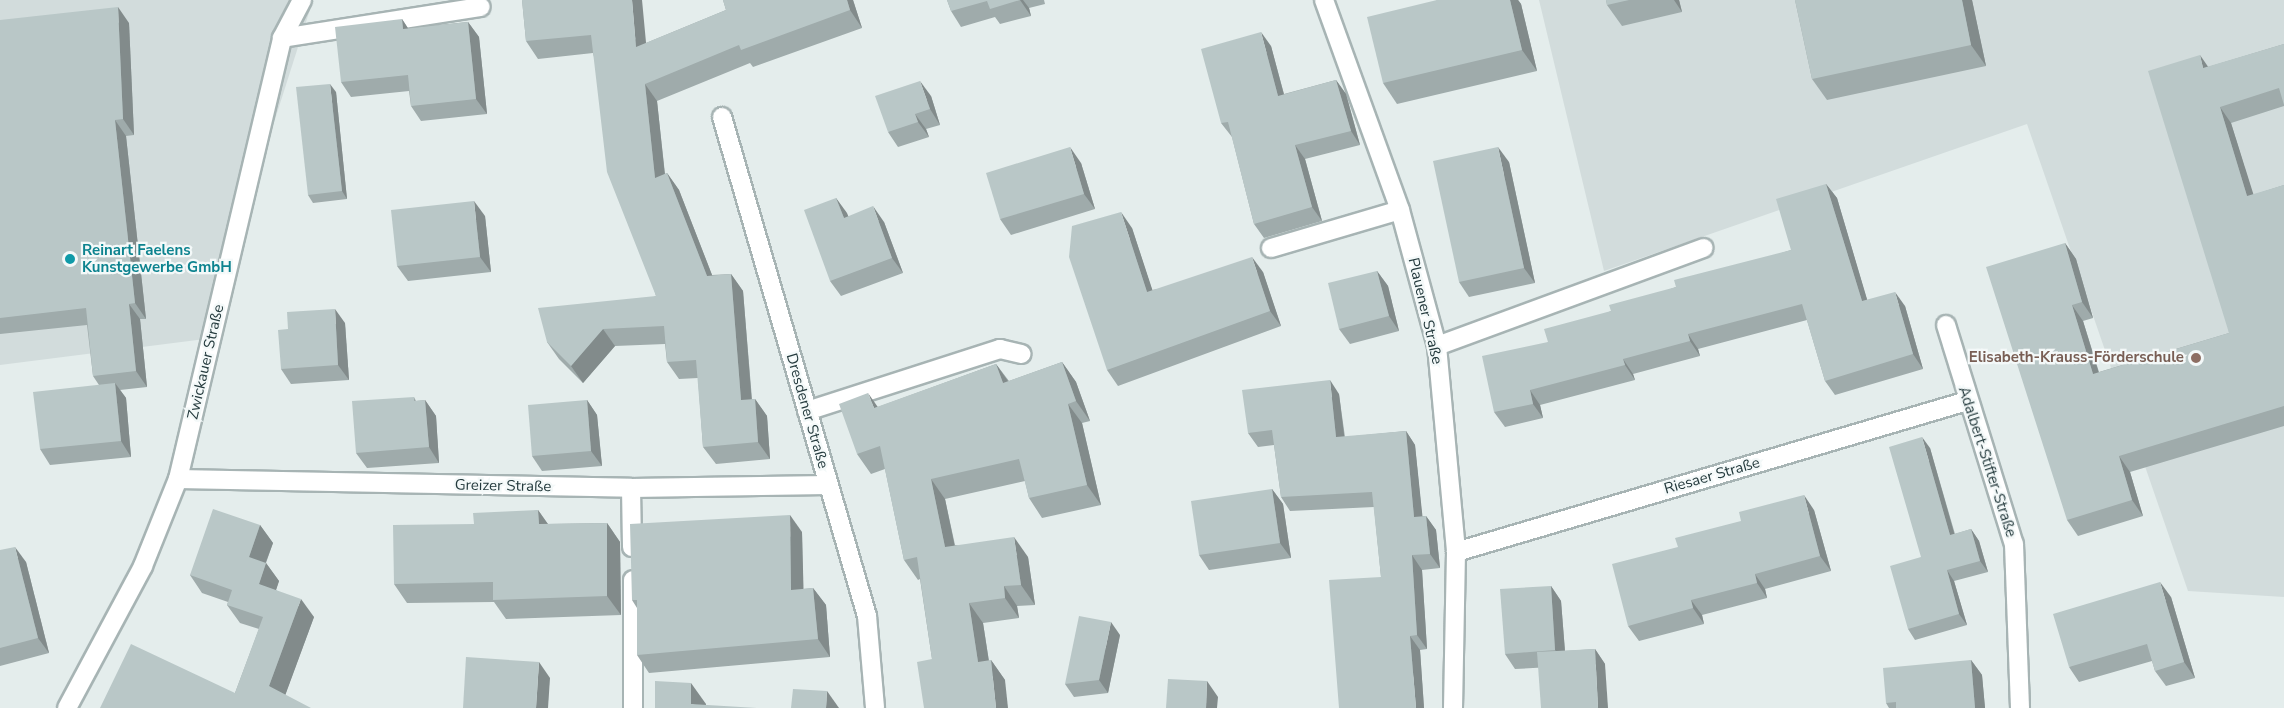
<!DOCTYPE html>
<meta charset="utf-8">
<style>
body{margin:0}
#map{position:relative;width:2284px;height:708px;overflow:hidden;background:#e4edec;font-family:"Nunito Sans",sans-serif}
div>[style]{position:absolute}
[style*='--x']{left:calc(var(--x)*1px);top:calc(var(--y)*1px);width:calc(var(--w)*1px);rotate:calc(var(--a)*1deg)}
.built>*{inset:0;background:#d2dcdc}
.roads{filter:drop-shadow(2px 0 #a7b4b4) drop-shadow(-2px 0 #a7b4b4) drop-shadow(0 2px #a7b4b4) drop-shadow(0 -2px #a7b4b4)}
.minor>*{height:18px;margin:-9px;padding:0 9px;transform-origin:9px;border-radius:9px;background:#fff}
.wall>*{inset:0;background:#9fabab}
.shaded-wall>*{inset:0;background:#828b8b}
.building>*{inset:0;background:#b9c7c7}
.dots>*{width:16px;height:16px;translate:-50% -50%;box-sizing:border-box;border:3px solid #f4f9f9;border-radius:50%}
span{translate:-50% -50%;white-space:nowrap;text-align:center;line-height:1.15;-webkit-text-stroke:4.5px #f4f9f9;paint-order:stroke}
.culture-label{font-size:15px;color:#0d838f;font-weight:700}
.left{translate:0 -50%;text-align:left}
.street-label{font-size:15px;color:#243a3d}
.education-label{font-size:15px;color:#785e54;font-weight:700}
.right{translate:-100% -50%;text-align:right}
</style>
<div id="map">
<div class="built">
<div style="clip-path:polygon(0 0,313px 0,205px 339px,0 365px)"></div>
<div style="clip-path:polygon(1539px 0,2284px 0,2284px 597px,2188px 591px,2027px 124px,1604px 271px)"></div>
</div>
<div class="roads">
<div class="minor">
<div style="--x:1324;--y:0;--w:223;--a:70.1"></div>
<div style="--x:1400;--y:210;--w:141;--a:74.8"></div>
<div style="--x:1437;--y:346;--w:207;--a:84.7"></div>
<div style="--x:1456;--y:552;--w:156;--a:91.1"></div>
<div style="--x:282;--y:38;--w:201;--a:-8.9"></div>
<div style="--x:722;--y:117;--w:520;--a:73.8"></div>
<div style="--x:867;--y:616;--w:92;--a:85"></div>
<div style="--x:1271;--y:248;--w:134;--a:-16.4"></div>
<div style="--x:1946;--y:325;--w:229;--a:72.8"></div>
<div style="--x:2014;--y:544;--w:164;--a:87.9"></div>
<div style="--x:1437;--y:346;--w:284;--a:-20.2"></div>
<div style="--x:807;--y:411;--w:203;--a:-17.8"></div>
<div style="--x:1000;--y:349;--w:22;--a:13"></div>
<div style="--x:178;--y:479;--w:453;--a:1.1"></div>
<div style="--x:631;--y:488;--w:197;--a:-0.9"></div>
<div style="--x:631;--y:488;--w:59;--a:89"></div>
<div style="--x:1456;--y:552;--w:533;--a:-16.46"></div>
<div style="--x:633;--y:580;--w:128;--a:90"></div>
<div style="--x:67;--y:708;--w:161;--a:-61.8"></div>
<div style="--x:143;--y:566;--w:94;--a:-68.1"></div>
<div style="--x:178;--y:479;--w:453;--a:-76.7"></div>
<div style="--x:282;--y:38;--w:43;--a:-62.2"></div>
</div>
</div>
<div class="wall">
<div style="clip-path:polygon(522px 0,646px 43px,726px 10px,723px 0,853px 0,862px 28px,753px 67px,750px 63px,657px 101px,665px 174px,667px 173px,679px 190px,712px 275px,731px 274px,743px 291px,752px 399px,755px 399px,767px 416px,770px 459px,716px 464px,703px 447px,698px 378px,679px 379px,667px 362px,665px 344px,615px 346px,583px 383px,559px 359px,547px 342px,656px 296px,593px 53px,538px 59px,526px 41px)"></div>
<div style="clip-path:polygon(947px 0,1044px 0,1045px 4px,1029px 8px,1031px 16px,1000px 24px,995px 17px,961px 27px,951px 11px)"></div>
<div style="clip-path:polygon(1437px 0,1518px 0,1521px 4px,1537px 71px,1397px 104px,1383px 83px)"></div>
<div style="clip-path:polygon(1606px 0,1679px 0,1682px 12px,1622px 26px,1607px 5px)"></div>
<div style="clip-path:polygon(1795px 0,1972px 0,1986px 66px,1827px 100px,1812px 79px)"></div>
<div style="clip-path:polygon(402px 19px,408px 28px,468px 22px,479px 37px,487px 114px,421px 121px,411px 106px,409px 91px,351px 97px,341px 82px)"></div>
<div style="clip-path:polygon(0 20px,129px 23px,134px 135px,126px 136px,146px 319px,140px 319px,147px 387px,120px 390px,126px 398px,131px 457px,50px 465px,40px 449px,99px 385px,93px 376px,87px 325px,0 334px)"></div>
<div style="clip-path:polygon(2284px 44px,2284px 106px,2231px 123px,2253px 195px,2284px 185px,2284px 426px,2130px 472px,2143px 516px,2078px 536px,2067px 520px,2065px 243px,2076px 259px,2093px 318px,2083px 321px,2099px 372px,2229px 333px,2208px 67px)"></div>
<div style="clip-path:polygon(1271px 46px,1284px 94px,1336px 80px,1346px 94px,1360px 145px,1305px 159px,1322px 221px,1264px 238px,1254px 224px,1232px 137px,1221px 123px)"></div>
<div style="clip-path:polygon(336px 92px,347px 199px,313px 203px,308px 195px)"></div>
<div style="clip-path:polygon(931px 96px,940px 125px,926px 129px,929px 137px,898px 147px,888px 132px)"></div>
<div style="clip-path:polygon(1509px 162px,1535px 283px,1469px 297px,1459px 282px)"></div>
<div style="clip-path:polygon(1081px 163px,1095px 209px,1011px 235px,1000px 219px)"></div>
<div style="clip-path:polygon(1826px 184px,1837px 198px,1867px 300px,1905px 306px,1923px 369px,1835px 395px,1825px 381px,1807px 320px,1698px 349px,1700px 356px,1633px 374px,1635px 380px,1540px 405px,1543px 418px,1505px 427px,1494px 412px,1548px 342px,1611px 311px,1676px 287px,1791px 250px)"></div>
<div style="clip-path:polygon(836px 198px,848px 216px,884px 222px,903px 273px,841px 296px,830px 281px)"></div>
<div style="clip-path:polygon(485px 216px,491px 272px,408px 281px,397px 266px)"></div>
<div style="clip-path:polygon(1132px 228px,1152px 290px,1263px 272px,1281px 326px,1118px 386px,1107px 370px)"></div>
<div style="clip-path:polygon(1377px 271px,1388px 286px,1399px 331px,1350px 344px,1339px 329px)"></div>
<div style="clip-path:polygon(345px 323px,349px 380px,291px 384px,281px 369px,288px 329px)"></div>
<div style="clip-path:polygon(1062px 362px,1076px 382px,1090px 421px,1082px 423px,1101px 505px,1042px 518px,1029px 498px,1025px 481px,945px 499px,955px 545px,1028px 557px,1035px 605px,1017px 606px,1019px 618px,983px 623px,989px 661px,991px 660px,1005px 680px,932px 659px,920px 579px,918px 580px,904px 560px,885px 469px,871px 474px,857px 454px,878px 407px,996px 364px,1009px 381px)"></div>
<div style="clip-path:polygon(1339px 394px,1345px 437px,1406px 431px,1415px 445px,1422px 516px,1426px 516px,1436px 530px,1440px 568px,1422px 570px,1427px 649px,1420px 650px,1424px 708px,1381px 577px,1374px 507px,1290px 511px,1281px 497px,1274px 445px,1258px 447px,1248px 433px)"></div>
<div style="clip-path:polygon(414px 397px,416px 401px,425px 400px,436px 416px,439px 463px,367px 468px,356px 453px)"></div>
<div style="clip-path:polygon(587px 400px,597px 415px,602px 466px,542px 471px,532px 456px)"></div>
<div style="clip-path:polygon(1930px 448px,1955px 534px,1971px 529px,1979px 541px,1988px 572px,1954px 581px,1967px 625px,1915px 640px,1908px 629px,1921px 557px)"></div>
<div style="clip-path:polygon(1272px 489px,1283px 504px,1291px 558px,1209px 570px,1199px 555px)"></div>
<div style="clip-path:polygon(538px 510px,548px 524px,607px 523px,620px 542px,621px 615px,506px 619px,494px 602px,407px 603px,394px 584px,474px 524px)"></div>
<div style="clip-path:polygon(1814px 510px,1831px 571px,1765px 589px,1767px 598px,1702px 615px,1704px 624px,1639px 641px,1628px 626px)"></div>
<div style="clip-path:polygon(260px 525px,273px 543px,266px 563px,279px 581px,276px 590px,314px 617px,285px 695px,235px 693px,259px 629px,240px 623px,227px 605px,228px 602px,202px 593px,190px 575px)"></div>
<div style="clip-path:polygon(802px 532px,803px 589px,813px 588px,826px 605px,830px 657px,649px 673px,637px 655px,637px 608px,632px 600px)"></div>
<div style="clip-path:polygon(0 550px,26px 562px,49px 653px,0 666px)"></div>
<div style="clip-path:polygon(1551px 586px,1561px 601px,1565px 651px,1595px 649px,1605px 664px,1515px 669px,1505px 654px)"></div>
<div style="clip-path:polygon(2171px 597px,2195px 678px,2166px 686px,2155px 671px,2152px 661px,2079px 682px,2069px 667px)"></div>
<div style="clip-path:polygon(1120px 635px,1108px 693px,1074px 697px,1065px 684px)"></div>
<div style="clip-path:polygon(1971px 660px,1982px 675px,1985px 708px,1889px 708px,1886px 703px)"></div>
</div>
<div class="shaded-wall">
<div style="clip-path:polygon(632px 0,642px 0,648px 64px,636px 47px)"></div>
<div style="clip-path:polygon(847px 0,853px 0,862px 28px,850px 10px)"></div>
<div style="clip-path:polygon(1020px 0,1023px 0,1029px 8px,1031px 16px)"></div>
<div style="clip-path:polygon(1510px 0,1518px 0,1521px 4px,1537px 71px,1522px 50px)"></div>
<div style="clip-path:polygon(1674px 0,1679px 0,1682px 12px)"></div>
<div style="clip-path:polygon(1962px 0,1972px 0,1986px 66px,1971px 45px)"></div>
<div style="clip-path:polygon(118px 7px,129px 23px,134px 135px,123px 119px)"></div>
<div style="clip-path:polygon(402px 19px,412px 35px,403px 29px)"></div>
<div style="clip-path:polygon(468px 22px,479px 37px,487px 114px,476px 99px)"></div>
<div style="clip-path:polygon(1261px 32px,1271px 46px,1288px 110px,1278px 96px)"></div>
<div style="clip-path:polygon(2200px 55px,2211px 71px,2203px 68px)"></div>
<div style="clip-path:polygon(1336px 80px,1346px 94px,1360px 145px,1351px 131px)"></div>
<div style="clip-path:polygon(920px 81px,931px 96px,940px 125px,930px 109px)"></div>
<div style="clip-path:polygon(330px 84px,336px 92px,347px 199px,342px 191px)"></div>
<div style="clip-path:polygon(645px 84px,657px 101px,667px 195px,655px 178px)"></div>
<div style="clip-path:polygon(2220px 107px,2231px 123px,2259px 212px,2247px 196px)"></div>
<div style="clip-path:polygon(915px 114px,926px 129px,929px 137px,918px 122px)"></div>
<div style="clip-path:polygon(115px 120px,126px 136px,146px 319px,135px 303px)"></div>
<div style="clip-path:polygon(1295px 145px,1305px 159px,1322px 221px,1312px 207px)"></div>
<div style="clip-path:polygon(1070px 147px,1081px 163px,1095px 209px,1084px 194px)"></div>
<div style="clip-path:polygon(1498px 147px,1509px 162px,1535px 283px,1524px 268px)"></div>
<div style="clip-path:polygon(667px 173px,679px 190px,719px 293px,707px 276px)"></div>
<div style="clip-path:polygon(1826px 184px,1837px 198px,1872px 316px,1862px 301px)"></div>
<div style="clip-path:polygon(836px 198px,847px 213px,855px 233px,844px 218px)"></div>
<div style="clip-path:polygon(474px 201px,485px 216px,491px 272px,480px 257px)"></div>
<div style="clip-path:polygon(873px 206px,884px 222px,903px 273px,892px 258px)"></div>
<div style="clip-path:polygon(1121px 212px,1132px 228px,1158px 307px,1147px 292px)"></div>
<div style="clip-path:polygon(2065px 243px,2076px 259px,2093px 318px,2082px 302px)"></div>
<div style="clip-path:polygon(1252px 257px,1263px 272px,1281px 326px,1270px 311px)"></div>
<div style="clip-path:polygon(1377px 271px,1388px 286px,1399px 331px,1389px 316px)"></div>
<div style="clip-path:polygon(731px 274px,743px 291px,753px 417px,741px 400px)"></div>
<div style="clip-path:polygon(1895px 292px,1905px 306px,1923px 369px,1913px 354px)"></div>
<div style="clip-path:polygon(129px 304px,140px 319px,147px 387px,136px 371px)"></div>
<div style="clip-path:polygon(2072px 305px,2083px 321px,2104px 390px,2093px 374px)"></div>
<div style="clip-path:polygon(335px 309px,345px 323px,349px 380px,338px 365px)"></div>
<div style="clip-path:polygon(603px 329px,615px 346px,583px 383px,571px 366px)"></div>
<div style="clip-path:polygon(1688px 334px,1698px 349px,1700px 356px,1690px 341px)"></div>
<div style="clip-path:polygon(1623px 359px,1633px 374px,1635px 380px,1625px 365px)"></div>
<div style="clip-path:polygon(1062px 362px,1076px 382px,1090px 421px,1076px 401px)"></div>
<div style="clip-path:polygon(996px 364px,1010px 384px,1003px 383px)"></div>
<div style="clip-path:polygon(1330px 380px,1339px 394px,1346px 451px,1336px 437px)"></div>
<div style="clip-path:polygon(115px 383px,126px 398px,131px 457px,121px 441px)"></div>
<div style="clip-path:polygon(1530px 390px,1540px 405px,1543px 418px,1533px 404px)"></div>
<div style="clip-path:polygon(868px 393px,882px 413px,874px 408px)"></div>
<div style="clip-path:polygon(755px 399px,767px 416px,770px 459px,758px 442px)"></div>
<div style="clip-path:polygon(425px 400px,436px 416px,439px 463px,429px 447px)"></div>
<div style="clip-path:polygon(587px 400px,597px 415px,602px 466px,591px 451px)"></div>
<div style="clip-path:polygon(1068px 404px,1082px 423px,1101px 505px,1087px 485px)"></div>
<div style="clip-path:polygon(1406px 431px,1415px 445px,1424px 531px,1414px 517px)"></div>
<div style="clip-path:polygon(1922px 437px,1930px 448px,1958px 547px,1950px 535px)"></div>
<div style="clip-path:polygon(2119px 456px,2130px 472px,2143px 516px,2132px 500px)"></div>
<div style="clip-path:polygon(931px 479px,945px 499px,959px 567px,945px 547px)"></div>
<div style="clip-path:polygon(1272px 489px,1283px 504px,1291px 558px,1280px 543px)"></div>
<div style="clip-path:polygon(1804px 495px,1814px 510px,1831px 571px,1820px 556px)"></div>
<div style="clip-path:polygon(538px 510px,552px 530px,539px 524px)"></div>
<div style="clip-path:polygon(790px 515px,802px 532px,804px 607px,791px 590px)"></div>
<div style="clip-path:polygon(1426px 516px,1436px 530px,1440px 568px,1430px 554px)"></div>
<div style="clip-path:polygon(607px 523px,620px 542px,621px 615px,607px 596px)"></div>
<div style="clip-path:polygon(260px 525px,273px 543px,261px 575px,249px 557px)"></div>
<div style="clip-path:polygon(1971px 529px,1979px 541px,1988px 572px,1980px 561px)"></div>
<div style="clip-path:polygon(1014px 537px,1028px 557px,1035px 605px,1021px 585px)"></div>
<div style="clip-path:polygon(15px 547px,26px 562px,49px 653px,38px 638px)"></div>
<div style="clip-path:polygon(1412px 555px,1422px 570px,1427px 649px,1417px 635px)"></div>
<div style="clip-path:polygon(266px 563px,279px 581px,272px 602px,259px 584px)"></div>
<div style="clip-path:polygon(1947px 570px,1954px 581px,1967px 625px,1959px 614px)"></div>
<div style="clip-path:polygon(1755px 574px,1765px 589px,1767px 598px,1757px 583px)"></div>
<div style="clip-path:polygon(2160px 582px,2171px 597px,2195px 678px,2184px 662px)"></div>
<div style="clip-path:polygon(1004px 586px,1017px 606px,1019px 618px,1005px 598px)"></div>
<div style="clip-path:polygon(1551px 586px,1561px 601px,1566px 665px,1555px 650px)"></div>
<div style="clip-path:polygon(813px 588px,826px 605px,830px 657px,818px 639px)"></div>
<div style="clip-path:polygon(301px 599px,314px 617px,282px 704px,269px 686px)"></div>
<div style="clip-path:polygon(1691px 600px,1702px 615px,1704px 624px,1693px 608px)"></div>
<div style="clip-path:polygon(969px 603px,983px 623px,992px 682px,978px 662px)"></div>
<div style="clip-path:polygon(1111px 622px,1120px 635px,1108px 693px,1099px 680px)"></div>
<div style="clip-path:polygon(1410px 636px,1420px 650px,1424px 708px,1416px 708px)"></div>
<div style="clip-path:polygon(1595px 649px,1605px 664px,1608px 708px,1598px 708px)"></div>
<div style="clip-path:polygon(991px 660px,1005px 680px,1008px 708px,996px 708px)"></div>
<div style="clip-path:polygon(1971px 660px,1982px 675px,1985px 708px,1975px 708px)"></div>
<div style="clip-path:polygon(539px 662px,550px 678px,548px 708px,536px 708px)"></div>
<div style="clip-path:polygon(1207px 681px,1218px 697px,1217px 708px,1206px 708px)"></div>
<div style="clip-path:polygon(691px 683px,706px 704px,706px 708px,691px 704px)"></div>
<div style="clip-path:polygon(827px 691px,839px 708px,826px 708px)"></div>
</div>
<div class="building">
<div style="clip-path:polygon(522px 0,632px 0,636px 47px,726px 10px,723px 0,847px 0,850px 10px,741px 50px,739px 45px,645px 84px,655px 178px,667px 173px,707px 276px,731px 274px,741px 400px,755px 399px,758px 442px,703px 447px,696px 360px,667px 362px,664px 326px,603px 329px,571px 366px,547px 342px,538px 308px,656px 296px,607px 172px,591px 35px,526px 41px)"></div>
<div style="clip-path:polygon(947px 0,1020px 0,990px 9px,987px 1px,951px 11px)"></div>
<div style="clip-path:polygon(1437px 0,1510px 0,1522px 50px,1383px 83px,1367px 17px)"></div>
<div style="clip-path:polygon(1606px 0,1629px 0,1607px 5px)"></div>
<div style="clip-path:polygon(1795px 0,1962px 0,1971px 45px,1812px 79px)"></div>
<div style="clip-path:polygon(118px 7px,123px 119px,115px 120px,135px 303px,129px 304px,136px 371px,93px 376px,86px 308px,0 318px,0 20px)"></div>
<div style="clip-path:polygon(402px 19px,403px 29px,468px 22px,476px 99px,411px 106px,408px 75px,341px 82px,335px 27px)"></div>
<div style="clip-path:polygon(1261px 32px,1278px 96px,1336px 80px,1351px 131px,1295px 145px,1312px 207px,1254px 224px,1228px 122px,1221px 123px,1201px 49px)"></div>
<div style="clip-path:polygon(2284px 44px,2284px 105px,2279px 88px,2220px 107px,2247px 196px,2284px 185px,2284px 406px,2119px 456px,2132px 500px,2067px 520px,1986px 267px,2065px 243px,2082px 302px,2072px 305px,2093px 374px,2229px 333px,2148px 71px,2200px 55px,2203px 68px)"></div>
<div style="clip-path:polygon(920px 81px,930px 109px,915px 114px,918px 122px,888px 132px,875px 96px)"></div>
<div style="clip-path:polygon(330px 84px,342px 191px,308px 195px,296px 87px)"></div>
<div style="clip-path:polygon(1070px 147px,1084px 194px,1000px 219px,986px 173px)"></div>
<div style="clip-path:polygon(1498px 147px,1524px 268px,1459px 282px,1433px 161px)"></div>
<div style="clip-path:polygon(1826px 184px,1862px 301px,1895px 292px,1913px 354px,1825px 381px,1802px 304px,1688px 334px,1690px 341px,1623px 359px,1625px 365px,1530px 390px,1533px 404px,1494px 412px,1482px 356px,1548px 342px,1544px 329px,1611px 311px,1609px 305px,1676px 287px,1674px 280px,1791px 250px,1776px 199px)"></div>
<div style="clip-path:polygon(836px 198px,844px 218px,873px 206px,892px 258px,830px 281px,804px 210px)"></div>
<div style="clip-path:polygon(474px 201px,480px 257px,397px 266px,391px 210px)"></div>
<div style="clip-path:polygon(1121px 212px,1147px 292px,1252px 257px,1270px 311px,1107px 370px,1069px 257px,1072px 226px)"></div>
<div style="clip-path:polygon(1377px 271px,1389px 316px,1339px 329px,1328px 283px)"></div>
<div style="clip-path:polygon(335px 309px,338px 365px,281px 369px,278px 330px,288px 329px,287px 312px)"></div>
<div style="clip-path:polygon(1062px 362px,1076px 401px,1068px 404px,1087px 485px,1029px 498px,1019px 459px,931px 479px,945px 547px,1014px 537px,1021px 585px,1004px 586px,1005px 598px,969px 603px,978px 662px,991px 660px,996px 708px,924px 708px,917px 662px,932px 659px,917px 557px,904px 560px,880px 446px,857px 454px,839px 404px,868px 393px,874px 408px,996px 364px,1003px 383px)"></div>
<div style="clip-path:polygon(1330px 380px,1336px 437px,1406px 431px,1414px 517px,1426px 516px,1430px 554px,1412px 555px,1417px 635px,1410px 636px,1416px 708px,1339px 708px,1329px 580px,1381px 577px,1372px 492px,1281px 497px,1272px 430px,1248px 433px,1242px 390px)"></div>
<div style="clip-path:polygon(115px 383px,121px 441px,40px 449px,33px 392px)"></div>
<div style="clip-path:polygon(414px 397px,414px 401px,425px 400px,429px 447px,356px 453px,352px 401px)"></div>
<div style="clip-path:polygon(587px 400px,591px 451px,532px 456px,528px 405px)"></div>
<div style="clip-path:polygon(1922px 437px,1950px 535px,1971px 529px,1980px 561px,1947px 570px,1959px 614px,1908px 629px,1890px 566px,1921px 557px,1889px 447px)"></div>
<div style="clip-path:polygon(1272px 489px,1280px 543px,1199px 555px,1191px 501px)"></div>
<div style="clip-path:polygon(1804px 495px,1820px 556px,1755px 574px,1757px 583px,1691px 600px,1693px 608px,1628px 626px,1612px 564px,1678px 547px,1675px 538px,1741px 521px,1739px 512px)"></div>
<div style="clip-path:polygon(213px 509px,260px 525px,249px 557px,266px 563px,259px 584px,301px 599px,269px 686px,311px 708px,100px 708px,131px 644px,235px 693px,263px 617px,227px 605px,232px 590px,190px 575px)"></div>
<div style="clip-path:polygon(538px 510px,539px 524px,607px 523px,607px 596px,493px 600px,493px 582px,394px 584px,393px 525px,474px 524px,473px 513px)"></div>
<div style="clip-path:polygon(790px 515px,791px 590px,813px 588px,818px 639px,637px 655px,637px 600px,632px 600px,630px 524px)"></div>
<div style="clip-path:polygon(15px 547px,38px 638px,0 648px,0 550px)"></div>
<div style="clip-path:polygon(2160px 582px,2184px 662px,2155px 671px,2147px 644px,2069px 667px,2053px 614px)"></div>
<div style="clip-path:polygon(1551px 586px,1555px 650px,1505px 654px,1500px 589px)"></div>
<div style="clip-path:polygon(1079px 616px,1111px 622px,1099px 680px,1065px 684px)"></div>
<div style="clip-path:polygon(1595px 649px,1598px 708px,1541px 708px,1537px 652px)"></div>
<div style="clip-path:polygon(466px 657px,539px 662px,536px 708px,463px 708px)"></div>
<div style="clip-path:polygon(1971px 660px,1975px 708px,1896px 708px,1896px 702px,1886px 703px,1883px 668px)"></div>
<div style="clip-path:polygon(1168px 679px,1207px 681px,1206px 708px,1166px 708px)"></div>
<div style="clip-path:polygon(655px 681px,691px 683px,691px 704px,757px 708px,655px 708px)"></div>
<div style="clip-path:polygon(793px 689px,827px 691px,826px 708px,791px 708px)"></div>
</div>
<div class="dots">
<div style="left:70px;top:259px;background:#0f9aa8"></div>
<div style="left:2196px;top:358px;background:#8d6e63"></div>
</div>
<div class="culture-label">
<span class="left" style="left:82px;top:259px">Reinart Faelens<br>Kunstgewerbe GmbH</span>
</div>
<div class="street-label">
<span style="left:1425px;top:311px;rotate:77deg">Plauener Straße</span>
<span style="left:206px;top:362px;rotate:-77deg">Zwickauer Straße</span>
<span style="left:807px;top:411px;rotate:74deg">Dresdener Straße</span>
<span style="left:1987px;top:462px;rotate:72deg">Adalbert-Stifter-Straße</span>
<span style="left:1712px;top:476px;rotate:-16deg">Riesaer Straße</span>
<span style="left:503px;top:486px;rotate:1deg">Greizer Straße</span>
</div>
<div class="education-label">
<span class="right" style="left:2184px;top:358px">Elisabeth-Krauss-Förderschule</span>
</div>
</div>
